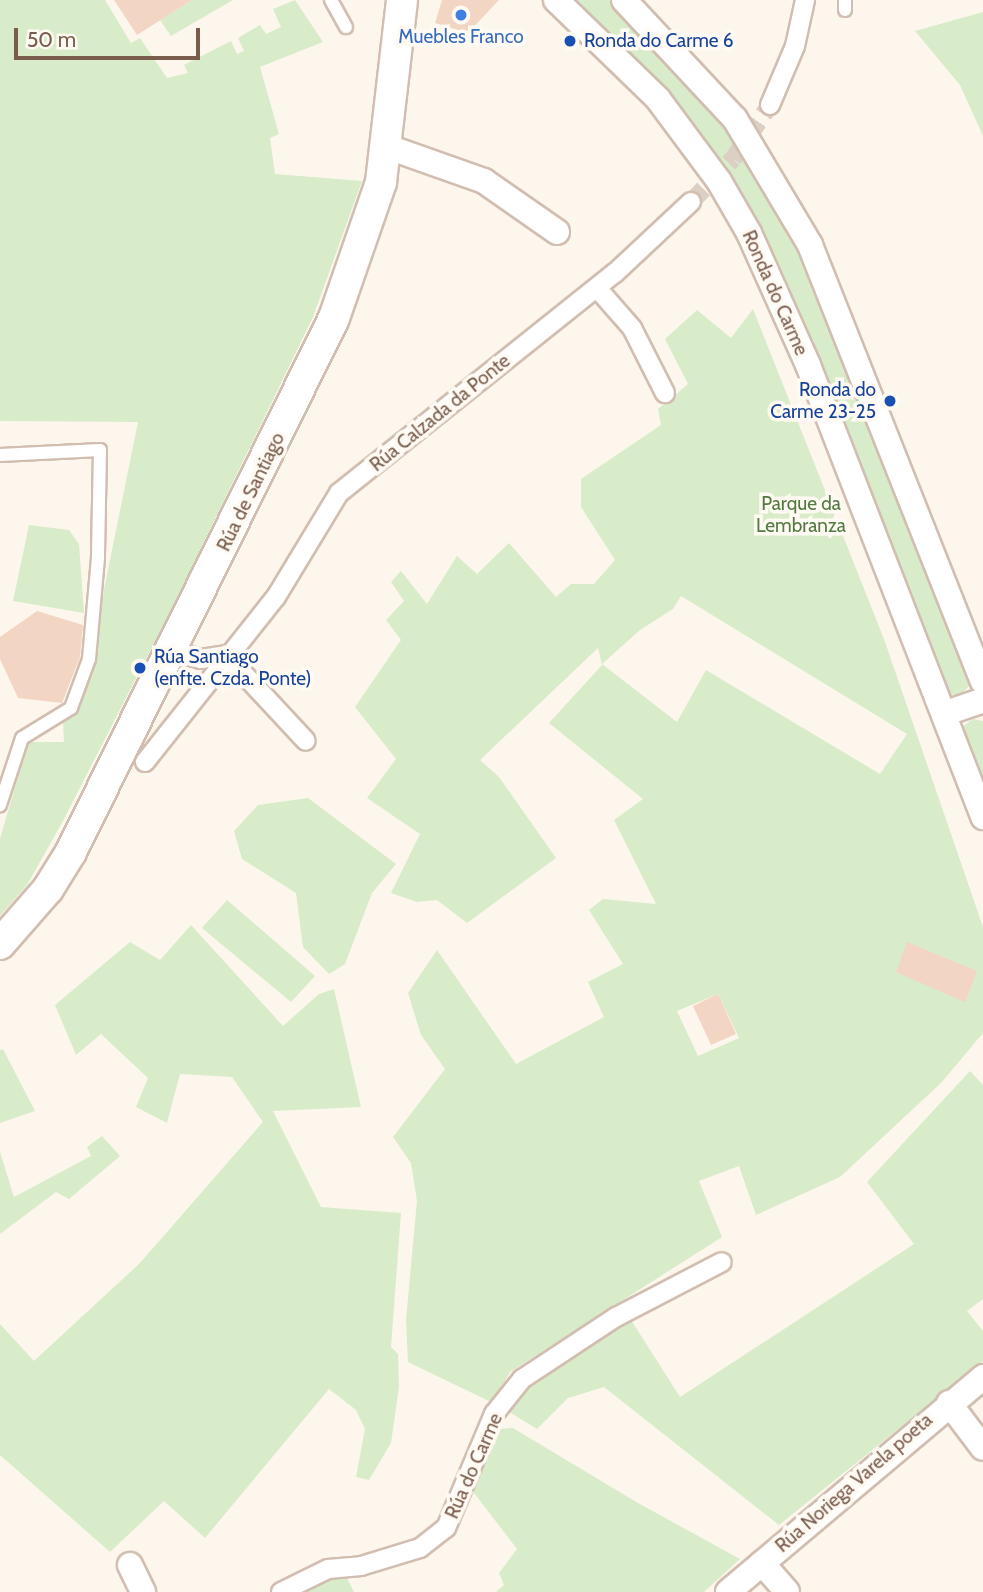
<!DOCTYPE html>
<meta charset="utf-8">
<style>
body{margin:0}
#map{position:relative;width:983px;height:1592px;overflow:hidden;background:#fdf6ec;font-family:Cabin,sans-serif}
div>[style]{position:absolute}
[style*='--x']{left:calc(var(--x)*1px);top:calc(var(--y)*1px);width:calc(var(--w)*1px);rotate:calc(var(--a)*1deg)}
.green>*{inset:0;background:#d8ecc9}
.building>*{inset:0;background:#f3d5c3}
.pedestrian-tunnel>*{height:18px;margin-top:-9px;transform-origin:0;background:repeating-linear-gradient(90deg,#dcd0c4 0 18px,transparent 0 27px)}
.roads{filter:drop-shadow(2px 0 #d1beb0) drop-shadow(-2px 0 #d1beb0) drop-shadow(0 2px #d1beb0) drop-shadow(0 -2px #d1beb0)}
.service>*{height:12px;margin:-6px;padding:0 6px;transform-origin:6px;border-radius:6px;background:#fff}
.pedestrian>*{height:18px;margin:-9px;padding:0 9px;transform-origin:9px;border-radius:9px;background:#fff}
.minor>*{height:24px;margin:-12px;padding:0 12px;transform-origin:12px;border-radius:12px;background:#fff}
.tertiary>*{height:30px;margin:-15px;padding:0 15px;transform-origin:15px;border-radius:15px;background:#fff}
.dots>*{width:19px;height:19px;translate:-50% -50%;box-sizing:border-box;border:4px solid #fffaf3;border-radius:50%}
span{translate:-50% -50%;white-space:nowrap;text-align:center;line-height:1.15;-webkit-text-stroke:7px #fffaf3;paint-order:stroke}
.shop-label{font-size:19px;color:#366cbe}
.transit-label{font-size:19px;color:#164399}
.left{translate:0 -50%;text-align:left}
.right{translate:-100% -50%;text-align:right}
.street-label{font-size:19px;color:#7a5c4d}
.park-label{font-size:19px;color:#537a41}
.scale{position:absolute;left:14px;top:28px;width:186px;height:32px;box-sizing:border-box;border:4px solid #7a5c4d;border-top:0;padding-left:9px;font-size:21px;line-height:24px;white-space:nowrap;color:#7a5c4d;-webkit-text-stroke:5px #fffaf3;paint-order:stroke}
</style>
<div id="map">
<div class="green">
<div style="clip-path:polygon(0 0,105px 0,131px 43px,140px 38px,167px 78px,188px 73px,184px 65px,231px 41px,237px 54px,244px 51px,238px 38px,260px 25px,266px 34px,281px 27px,273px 9px,295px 0,323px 42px,260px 67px,279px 134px,270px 138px,275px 174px,362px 181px,313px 317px,171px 610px,63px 821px,27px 885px,0 916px,0 839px,28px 742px,64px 742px,63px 723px,80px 708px,138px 422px,0 421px)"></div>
<div style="clip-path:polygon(192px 0,233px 0,171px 36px,160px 20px)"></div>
<div style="clip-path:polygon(568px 0,609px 0,659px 48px,726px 126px,785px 226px,821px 301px,969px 674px,970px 685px,960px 696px,949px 694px,943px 685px,752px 224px)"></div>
<div style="clip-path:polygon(983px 12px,983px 136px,960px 85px,915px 31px)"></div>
<div style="clip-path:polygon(evenodd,753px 309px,884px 639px,983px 927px,983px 1033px,941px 1083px,840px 1177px,756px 1215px,739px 1166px,699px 1181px,722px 1237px,510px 1372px,493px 1403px,408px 1362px,406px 1320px,417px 1201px,411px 1163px,393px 1137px,445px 1069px,421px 1035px,408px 993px,437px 950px,516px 1064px,604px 1017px,588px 982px,623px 964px,589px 910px,603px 899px,656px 904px,614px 820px,643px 799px,549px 723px,602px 665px,598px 648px,480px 760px,499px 777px,556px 858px,467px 923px,437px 900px,417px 902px,391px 893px,420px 834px,367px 798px,396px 759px,355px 707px,401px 640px,386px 620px,404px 601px,391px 582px,401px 571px,427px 604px,457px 556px,477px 574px,509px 543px,556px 597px,571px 584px,594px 584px,615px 560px,581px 507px,581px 479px,661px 425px,658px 409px,688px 384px,665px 339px,697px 310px,731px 338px,753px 309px,681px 596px,907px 734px,880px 774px,706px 670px,677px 722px,602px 664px,640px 630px,673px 609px,681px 596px,753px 309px,718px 994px,739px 1038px,698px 1056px,677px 1011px,718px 994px)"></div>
<div style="clip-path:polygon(29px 525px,69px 530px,79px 544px,84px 613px,13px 601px)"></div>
<div style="clip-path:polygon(973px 719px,983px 721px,983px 797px,963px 738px,962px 727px)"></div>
<div style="clip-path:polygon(308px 798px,396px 864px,372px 893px,345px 964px,329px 974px,303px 947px,296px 893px,242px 859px,234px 831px,258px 805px)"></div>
<div style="clip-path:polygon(227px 900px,315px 976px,291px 1002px,202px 928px)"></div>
<div style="clip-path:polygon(191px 925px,283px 1026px,319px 994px,334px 989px,361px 1107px,273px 1111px,321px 1207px,401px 1213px,391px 1347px,398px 1354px,399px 1387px,391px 1443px,369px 1480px,356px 1477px,365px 1429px,356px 1410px,329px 1389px,205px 1538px,164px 1501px,110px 1552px,0 1455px,0 1324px,34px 1361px,140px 1263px,263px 1122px,232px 1077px,180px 1074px,167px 1123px,136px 1107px,148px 1078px,101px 1034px,76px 1055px,55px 1005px,130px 942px,160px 960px)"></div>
<div style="clip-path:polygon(3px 1049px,35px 1111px,0 1123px,0 1050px)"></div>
<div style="clip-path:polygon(970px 1071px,983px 1085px,983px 1299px,967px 1311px,983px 1331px,983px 1361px,779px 1525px,604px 1387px,568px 1398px,537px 1429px,506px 1410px,536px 1376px,631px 1320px,680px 1397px,914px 1244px,867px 1182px)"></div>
<div style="clip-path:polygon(102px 1136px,120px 1156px,69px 1199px,56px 1192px,0 1234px,0 1152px,14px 1197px,91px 1156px,87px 1147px)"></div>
<div style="clip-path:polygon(513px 1428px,638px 1503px,740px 1559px,704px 1592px,496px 1592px,504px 1585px,499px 1573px,517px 1549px,471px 1489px,499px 1429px)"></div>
<div style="clip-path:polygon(345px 1574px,354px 1592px,290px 1592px,325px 1576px)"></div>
</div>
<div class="building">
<div style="clip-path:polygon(114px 0,192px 0,137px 35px)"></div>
<div style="clip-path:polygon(442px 0,499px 0,468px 33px,435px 23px)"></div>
<div style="clip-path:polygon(37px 611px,83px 625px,80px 657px,62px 703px,18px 698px,0 659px,0 637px)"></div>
<div style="clip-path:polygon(907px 942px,977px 971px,965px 1002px,896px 972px)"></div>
<div style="clip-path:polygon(718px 994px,736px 1034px,711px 1045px,693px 1006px)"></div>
</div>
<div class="pedestrian-tunnel">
<div style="--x:691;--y:202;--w:60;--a:-45.7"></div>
<div style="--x:733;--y:159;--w:65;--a:-55.6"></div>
</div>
<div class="roads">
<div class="service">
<div style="--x:331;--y:0;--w:31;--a:61"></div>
<div style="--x:845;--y:0;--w:10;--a:90"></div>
<div style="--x:0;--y:455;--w:100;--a:-2.9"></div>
<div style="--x:100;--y:450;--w:108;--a:91.1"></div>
<div style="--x:98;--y:558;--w:101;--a:95.1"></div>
<div style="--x:89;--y:659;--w:52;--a:110.2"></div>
<div style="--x:71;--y:708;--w:57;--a:148.5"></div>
<div style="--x:22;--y:738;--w:71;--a:108.2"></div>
</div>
<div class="pedestrian">
<div style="--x:770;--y:105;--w:64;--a:-67"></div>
<div style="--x:795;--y:46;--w:47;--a:-77.7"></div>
<div style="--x:597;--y:288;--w:53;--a:48.8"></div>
<div style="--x:632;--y:328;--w:73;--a:63.1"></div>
<div style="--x:173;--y:651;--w:29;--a:16"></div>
<div style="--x:201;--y:659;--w:25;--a:-9"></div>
<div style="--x:226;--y:655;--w:117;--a:47.1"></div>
<div style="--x:145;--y:762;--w:211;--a:-51.6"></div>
<div style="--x:276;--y:597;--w:122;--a:-58.8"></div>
<div style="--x:339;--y:493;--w:353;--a:-38.6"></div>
<div style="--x:615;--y:273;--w:104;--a:-43.1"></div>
<div style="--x:281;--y:1592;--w:52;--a:-26.1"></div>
<div style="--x:328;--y:1569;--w:33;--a:-5"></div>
<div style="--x:361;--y:1566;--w:62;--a:-17"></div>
<div style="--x:420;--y:1548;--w:33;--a:-38"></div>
<div style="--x:446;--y:1528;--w:124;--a:-67.2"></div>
<div style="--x:494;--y:1414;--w:45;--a:-51.3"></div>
<div style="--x:522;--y:1379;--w:113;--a:-33.4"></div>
<div style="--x:616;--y:1317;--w:119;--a:-27.4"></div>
</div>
<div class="minor">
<div style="--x:556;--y:0;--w:142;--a:44.1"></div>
<div style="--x:658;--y:99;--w:102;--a:53.4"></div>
<div style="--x:719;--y:181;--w:60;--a:60"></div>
<div style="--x:749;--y:233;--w:145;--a:65.9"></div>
<div style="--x:808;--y:365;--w:485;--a:68.8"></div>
<div style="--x:624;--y:0;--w:163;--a:47"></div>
<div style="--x:735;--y:119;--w:147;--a:59.2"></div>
<div style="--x:810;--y:245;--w:469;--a:68.4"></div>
<div style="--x:388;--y:147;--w:102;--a:19.5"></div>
<div style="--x:484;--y:181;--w:89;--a:34.9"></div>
<div style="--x:946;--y:713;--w:39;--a:-19"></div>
<div style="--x:949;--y:1403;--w:56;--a:52.9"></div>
<div style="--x:762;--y:1563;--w:38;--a:49"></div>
<div style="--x:130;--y:1565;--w:30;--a:64"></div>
<div style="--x:728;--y:1592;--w:334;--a:-40.1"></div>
</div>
<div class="tertiary">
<div style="--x:0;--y:944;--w:73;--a:-48.9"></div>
<div style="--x:48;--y:889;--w:44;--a:-58.1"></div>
<div style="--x:71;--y:852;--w:595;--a:-63.78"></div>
<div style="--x:334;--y:318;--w:144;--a:-70.9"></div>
<div style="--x:381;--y:182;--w:183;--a:-83.4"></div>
</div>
</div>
<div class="dots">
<div style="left:461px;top:15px;background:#3f7fe0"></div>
<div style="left:570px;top:41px;background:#1a4fb4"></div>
<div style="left:890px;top:401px;background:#1a4fb4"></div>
<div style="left:140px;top:668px;background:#1a4fb4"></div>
</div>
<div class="shop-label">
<span style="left:461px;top:37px">Muebles Franco</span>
</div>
<div class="transit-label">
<span class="left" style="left:584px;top:41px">Ronda do Carme 6</span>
<span class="right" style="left:876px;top:401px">Ronda do<br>Carme 23-25</span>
<span class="left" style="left:154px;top:668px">Rúa Santiago<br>(enfte. Czda. Ponte)</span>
</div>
<div class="street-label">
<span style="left:775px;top:293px;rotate:66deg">Ronda do Carme</span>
<span style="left:440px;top:413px;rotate:-39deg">Rúa Calzada da Ponte</span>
<span style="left:251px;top:492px;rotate:-64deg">Rúa de Santiago</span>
<span style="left:474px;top:1466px;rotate:-66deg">Rúa do Carme</span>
<span style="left:854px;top:1483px;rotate:-41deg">Rúa Noriega Varela poeta</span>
</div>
<div class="park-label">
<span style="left:801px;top:515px">Parque da<br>Lembranza</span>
</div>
<div class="scale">50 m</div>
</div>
